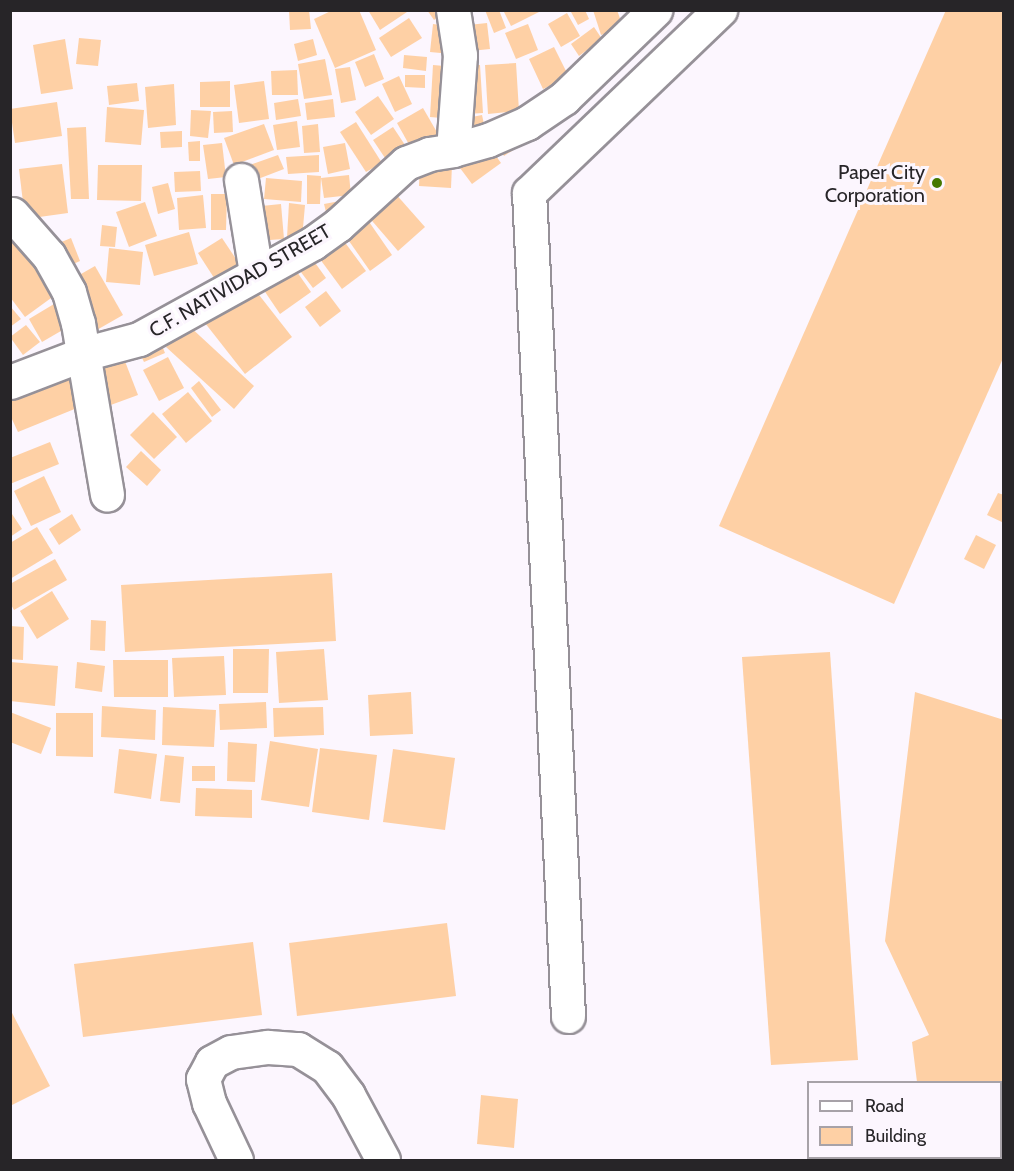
<!DOCTYPE html>
<style>
body{margin:0}
#map{position:relative;width:1014px;height:1171px;overflow:hidden;background:#fcf6fe;font-family:Cabin,sans-serif}
div>[style]{position:absolute}
[style*='--x']{left:calc(var(--x)*1px);top:calc(var(--y)*1px);width:calc(var(--w)*1px);rotate:calc(var(--a)*1deg)}
.building>*{inset:0;background:#fed0a5}
.roads{filter:drop-shadow(2px 0 #969198) drop-shadow(-2px 0 #969198) drop-shadow(0 2px #969198) drop-shadow(0 -2px #969198)}
.minor>*{height:33px;margin:-16.5px;padding:0 16.5px;transform-origin:16.5px;border-radius:16.5px;background:#fff}
.dots>*{width:16px;height:16px;translate:-50% -50%;box-sizing:border-box;border:3px solid #fcf6fe;border-radius:50%}
span{translate:-50% -50%;white-space:nowrap;text-align:center;line-height:1.15;-webkit-text-stroke:6px #fcf6fe;paint-order:stroke}
.poi-label{font-size:20px;color:#272528}
.right{translate:-100% -50%;text-align:right}
.street-label{font-size:20px;color:#272528}
.frame{position:absolute;inset:0;border:12px solid #272528;pointer-events:none}
.legend{position:absolute;left:807px;top:1081px;width:195px;height:78px;box-sizing:border-box;background:#fcf6fe;border:2px solid #a7a2a8;margin:0;padding:8px 10px;list-style:none;font-size:18px;color:#272528}
.legend li{display:flex;align-items:center;gap:12px;height:30px}
.legend b{width:30px;border:2px solid #a7a2a8}
</style>
<div id="map">
<div class="building">
<div style="clip-path:polygon(289px 10px,309px 10px,311px 29px,290px 30px)"></div>
<div style="clip-path:polygon(333px 10px,359px 10px,376px 50px,335px 68px,314px 19px)"></div>
<div style="clip-path:polygon(368px 10px,410px 10px,380px 30px)"></div>
<div style="clip-path:polygon(427px 10px,447px 10px,434px 20px)"></div>
<div style="clip-path:polygon(485px 10px,499px 10px,506px 28px,494px 33px)"></div>
<div style="clip-path:polygon(503px 10px,543px 10px,511px 26px)"></div>
<div style="clip-path:polygon(574px 10px,585px 10px,589px 19px,578px 25px,571px 12px)"></div>
<div style="clip-path:polygon(593px 10px,617px 10px,623px 27px,601px 35px)"></div>
<div style="clip-path:polygon(946px 10px,1004px 10px,1004px 356px,894px 604px,719px 526px)"></div>
<div style="clip-path:polygon(567px 13px,580px 36px,561px 47px,548px 24px)"></div>
<div style="clip-path:polygon(409px 18px,422px 38px,391px 57px,379px 38px)"></div>
<div style="clip-path:polygon(487px 23px,490px 49px,461px 52px,459px 26px)"></div>
<div style="clip-path:polygon(433px 24px,454px 27px,451px 54px,430px 52px)"></div>
<div style="clip-path:polygon(528px 24px,538px 50px,516px 59px,505px 33px)"></div>
<div style="clip-path:polygon(594px 27px,602px 39px,579px 56px,571px 44px)"></div>
<div style="clip-path:polygon(79px 38px,101px 40px,98px 66px,76px 64px)"></div>
<div style="clip-path:polygon(65px 39px,73px 89px,41px 94px,33px 45px)"></div>
<div style="clip-path:polygon(313px 39px,317px 55px,298px 61px,294px 44px)"></div>
<div style="clip-path:polygon(554px 47px,569px 77px,543px 89px,529px 59px)"></div>
<div style="clip-path:polygon(374px 54px,384px 79px,365px 87px,355px 62px)"></div>
<div style="clip-path:polygon(404px 55px,427px 57px,426px 71px,403px 68px)"></div>
<div style="clip-path:polygon(325px 59px,332px 95px,304px 99px,298px 64px)"></div>
<div style="clip-path:polygon(516px 63px,519px 111px,488px 114px,485px 65px)"></div>
<div style="clip-path:polygon(433px 65px,456px 67px,453px 119px,430px 117px)"></div>
<div style="clip-path:polygon(480px 65px,483px 113px,467px 114px,464px 66px)"></div>
<div style="clip-path:polygon(350px 67px,356px 100px,341px 103px,335px 69px)"></div>
<div style="clip-path:polygon(297px 70px,298px 95px,272px 95px,271px 71px)"></div>
<div style="clip-path:polygon(405px 75px,425px 75px,425px 88px,405px 87px)"></div>
<div style="clip-path:polygon(399px 76px,412px 104px,395px 112px,382px 84px)"></div>
<div style="clip-path:polygon(230px 81px,230px 107px,200px 107px,200px 82px)"></div>
<div style="clip-path:polygon(264px 81px,269px 119px,239px 123px,234px 85px)"></div>
<div style="clip-path:polygon(137px 83px,139px 101px,109px 105px,107px 86px)"></div>
<div style="clip-path:polygon(174px 84px,176px 125px,148px 128px,145px 87px)"></div>
<div style="clip-path:polygon(378px 96px,394px 119px,371px 135px,355px 112px)"></div>
<div style="clip-path:polygon(298px 99px,301px 116px,276px 120px,274px 103px)"></div>
<div style="clip-path:polygon(333px 99px,335px 117px,307px 120px,305px 103px)"></div>
<div style="clip-path:polygon(57px 102px,62px 136px,15px 143px,10px 109px)"></div>
<div style="clip-path:polygon(107px 107px,144px 110px,141px 145px,105px 142px)"></div>
<div style="clip-path:polygon(423px 108px,438px 134px,411px 148px,397px 123px)"></div>
<div style="clip-path:polygon(191px 110px,211px 111px,208px 138px,190px 136px)"></div>
<div style="clip-path:polygon(232px 111px,233px 132px,214px 133px,213px 112px)"></div>
<div style="clip-path:polygon(482px 115px,486px 133px,462px 138px,457px 120px)"></div>
<div style="clip-path:polygon(297px 121px,300px 147px,277px 150px,273px 125px)"></div>
<div style="clip-path:polygon(356px 122px,382px 163px,366px 172px,340px 132px)"></div>
<div style="clip-path:polygon(264px 124px,274px 150px,234px 165px,224px 138px)"></div>
<div style="clip-path:polygon(318px 124px,320px 152px,304px 153px,302px 126px)"></div>
<div style="clip-path:polygon(86px 127px,89px 199px,71px 199px,67px 128px)"></div>
<div style="clip-path:polygon(393px 127px,411px 154px,391px 167px,373px 140px)"></div>
<div style="clip-path:polygon(182px 131px,182px 147px,161px 148px,160px 132px)"></div>
<div style="clip-path:polygon(518px 132px,524px 143px,504px 156px,497px 145px)"></div>
<div style="clip-path:polygon(200px 141px,200px 161px,189px 161px,188px 142px)"></div>
<div style="clip-path:polygon(486px 142px,501px 163px,472px 184px,457px 164px)"></div>
<div style="clip-path:polygon(222px 143px,226px 177px,208px 179px,203px 145px)"></div>
<div style="clip-path:polygon(345px 143px,350px 169px,328px 174px,323px 147px)"></div>
<div style="clip-path:polygon(278px 155px,284px 169px,250px 182px,244px 167px)"></div>
<div style="clip-path:polygon(319px 155px,319px 172px,288px 174px,286px 157px)"></div>
<div style="clip-path:polygon(62px 164px,68px 213px,25px 219px,19px 169px)"></div>
<div style="clip-path:polygon(420px 164px,452px 165px,451px 188px,419px 186px)"></div>
<div style="clip-path:polygon(98px 165px,142px 165px,141px 201px,97px 200px)"></div>
<div style="clip-path:polygon(200px 171px,201px 191px,175px 192px,174px 172px)"></div>
<div style="clip-path:polygon(307px 175px,321px 176px,320px 204px,307px 204px)"></div>
<div style="clip-path:polygon(349px 175px,351px 195px,324px 198px,321px 178px)"></div>
<div style="clip-path:polygon(266px 178px,302px 181px,301px 202px,264px 199px)"></div>
<div style="clip-path:polygon(168px 183px,175px 209px,158px 214px,152px 187px)"></div>
<div style="clip-path:polygon(394px 192px,425px 227px,398px 251px,367px 215px)"></div>
<div style="clip-path:polygon(211px 194px,227px 194px,226px 230px,211px 230px)"></div>
<div style="clip-path:polygon(203px 195px,206px 228px,179px 230px,177px 198px)"></div>
<div style="clip-path:polygon(340px 201px,342px 213px,327px 216px,324px 204px)"></div>
<div style="clip-path:polygon(145px 202px,157px 236px,129px 247px,116px 212px)"></div>
<div style="clip-path:polygon(289px 203px,305px 205px,302px 239px,287px 237px)"></div>
<div style="clip-path:polygon(281px 204px,284px 239px,255px 241px,252px 207px)"></div>
<div style="clip-path:polygon(365px 216px,392px 255px,370px 271px,342px 231px)"></div>
<div style="clip-path:polygon(102px 225px,117px 227px,115px 247px,100px 246px)"></div>
<div style="clip-path:polygon(10px 227px,58px 293px,25px 317px,10px 297px)"></div>
<div style="clip-path:polygon(189px 232px,198px 264px,154px 276px,145px 245px)"></div>
<div style="clip-path:polygon(338px 233px,366px 271px,342px 289px,314px 251px)"></div>
<div style="clip-path:polygon(71px 238px,80px 261px,62px 269px,52px 246px)"></div>
<div style="clip-path:polygon(222px 238px,242px 268px,218px 284px,198px 253px)"></div>
<div style="clip-path:polygon(109px 248px,143px 252px,140px 285px,106px 282px)"></div>
<div style="clip-path:polygon(308px 253px,326px 278px,313px 288px,294px 263px)"></div>
<div style="clip-path:polygon(288px 259px,311px 292px,280px 314px,257px 280px)"></div>
<div style="clip-path:polygon(95px 266px,123px 315px,95px 331px,67px 282px)"></div>
<div style="clip-path:polygon(252px 286px,292px 337px,245px 374px,205px 323px)"></div>
<div style="clip-path:polygon(326px 291px,341px 311px,320px 327px,305px 307px)"></div>
<div style="clip-path:polygon(59px 301px,73px 324px,42px 342px,29px 319px)"></div>
<div style="clip-path:polygon(10px 306px,21px 319px,10px 327px)"></div>
<div style="clip-path:polygon(187px 324px,254px 386px,234px 409px,166px 347px)"></div>
<div style="clip-path:polygon(26px 325px,40px 342px,23px 355px,10px 337px)"></div>
<div style="clip-path:polygon(158px 336px,165px 353px,144px 362px,136px 345px)"></div>
<div style="clip-path:polygon(121px 351px,138px 395px,108px 406px,92px 362px)"></div>
<div style="clip-path:polygon(168px 357px,184px 388px,159px 401px,143px 370px)"></div>
<div style="clip-path:polygon(67px 369px,82px 406px,18px 432px,10px 415px,10px 393px)"></div>
<div style="clip-path:polygon(199px 381px,221px 410px,212px 417px,191px 388px)"></div>
<div style="clip-path:polygon(188px 392px,212px 421px,186px 443px,162px 414px)"></div>
<div style="clip-path:polygon(153px 412px,177px 437px,154px 459px,130px 435px)"></div>
<div style="clip-path:polygon(50px 442px,59px 464px,10px 484px,10px 458px)"></div>
<div style="clip-path:polygon(141px 451px,161px 470px,147px 486px,126px 467px)"></div>
<div style="clip-path:polygon(44px 476px,61px 512px,31px 526px,14px 491px)"></div>
<div style="clip-path:polygon(998px 493px,1004px 495px,1004px 523px,987px 515px)"></div>
<div style="clip-path:polygon(10px 511px,22px 529px,10px 537px)"></div>
<div style="clip-path:polygon(72px 514px,81px 530px,59px 545px,49px 529px)"></div>
<div style="clip-path:polygon(37px 527px,53px 553px,10px 579px,10px 543px)"></div>
<div style="clip-path:polygon(976px 535px,996px 545px,984px 569px,964px 559px)"></div>
<div style="clip-path:polygon(55px 559px,67px 580px,14px 610px,10px 603px,10px 584px)"></div>
<div style="clip-path:polygon(332px 573px,336px 641px,125px 652px,121px 585px)"></div>
<div style="clip-path:polygon(52px 591px,69px 619px,37px 639px,20px 611px)"></div>
<div style="clip-path:polygon(91px 620px,106px 621px,105px 651px,90px 650px)"></div>
<div style="clip-path:polygon(10px 626px,24px 627px,23px 660px,10px 659px)"></div>
<div style="clip-path:polygon(233px 649px,269px 649px,268px 693px,233px 693px)"></div>
<div style="clip-path:polygon(324px 649px,328px 700px,279px 703px,276px 652px)"></div>
<div style="clip-path:polygon(830px 652px,858px 1060px,771px 1065px,742px 657px)"></div>
<div style="clip-path:polygon(224px 656px,226px 695px,174px 697px,172px 658px)"></div>
<div style="clip-path:polygon(113px 660px,168px 660px,168px 697px,114px 697px)"></div>
<div style="clip-path:polygon(10px 662px,58px 666px,55px 706px,10px 701px)"></div>
<div style="clip-path:polygon(77px 662px,105px 666px,102px 692px,75px 688px)"></div>
<div style="clip-path:polygon(411px 692px,413px 734px,370px 736px,368px 695px)"></div>
<div style="clip-path:polygon(915px 692px,1004px 720px,1004px 1160px,898px 1160px,896px 1158px,1000px 1158px,1000px 1082px,917px 1082px,912px 1042px,929px 1035px,885px 941px)"></div>
<div style="clip-path:polygon(266px 702px,267px 728px,220px 730px,219px 704px)"></div>
<div style="clip-path:polygon(102px 706px,156px 710px,155px 740px,101px 737px)"></div>
<div style="clip-path:polygon(163px 707px,216px 710px,214px 747px,162px 745px)"></div>
<div style="clip-path:polygon(323px 707px,324px 735px,274px 737px,273px 708px)"></div>
<div style="clip-path:polygon(10px 712px,51px 728px,41px 754px,10px 742px)"></div>
<div style="clip-path:polygon(56px 713px,93px 713px,93px 757px,56px 756px)"></div>
<div style="clip-path:polygon(270px 741px,318px 749px,309px 807px,261px 800px)"></div>
<div style="clip-path:polygon(228px 742px,257px 744px,255px 782px,227px 781px)"></div>
<div style="clip-path:polygon(320px 748px,377px 755px,369px 820px,312px 812px)"></div>
<div style="clip-path:polygon(119px 749px,157px 754px,151px 799px,114px 793px)"></div>
<div style="clip-path:polygon(393px 749px,455px 758px,445px 830px,383px 822px)"></div>
<div style="clip-path:polygon(165px 755px,184px 757px,180px 803px,160px 801px)"></div>
<div style="clip-path:polygon(192px 766px,215px 766px,215px 781px,192px 781px)"></div>
<div style="clip-path:polygon(196px 788px,252px 790px,252px 818px,195px 816px)"></div>
<div style="clip-path:polygon(447px 923px,456px 996px,297px 1016px,289px 943px)"></div>
<div style="clip-path:polygon(253px 942px,262px 1015px,83px 1037px,74px 964px)"></div>
<div style="clip-path:polygon(10px 1009px,50px 1086px,10px 1106px)"></div>
<div style="clip-path:polygon(481px 1095px,518px 1099px,514px 1148px,477px 1144px)"></div>
</div>
<div class="roads">
<div class="minor">
<div style="--x:453;--y:10;--w:46;--a:81.2"></div>
<div style="--x:460;--y:55;--w:95;--a:94.2"></div>
<div style="--x:241;--y:180;--w:94;--a:80.8"></div>
<div style="--x:12;--y:214;--w:56;--a:48.6"></div>
<div style="--x:49;--y:256;--w:41;--a:60.9"></div>
<div style="--x:69;--y:292;--w:32;--a:74"></div>
<div style="--x:78;--y:323;--w:174;--a:80.4"></div>
<div style="--x:10;--y:382;--w:78;--a:-21"></div>
<div style="--x:83;--y:354;--w:58;--a:-15"></div>
<div style="--x:139;--y:339;--w:199;--a:-28.9"></div>
<div style="--x:313;--y:243;--w:31;--a:-36"></div>
<div style="--x:338;--y:225;--w:92;--a:-42.4"></div>
<div style="--x:406;--y:163;--w:25;--a:-21"></div>
<div style="--x:429;--y:154;--w:24;--a:-9"></div>
<div style="--x:453;--y:150;--w:36;--a:-16"></div>
<div style="--x:488;--y:140;--w:43;--a:-23.6"></div>
<div style="--x:527;--y:123;--w:45;--a:-34"></div>
<div style="--x:564;--y:98;--w:127;--a:-44"></div>
<div style="--x:568;--y:1016;--w:824;--a:-92.71"></div>
<div style="--x:529;--y:193;--w:265;--a:-43.8"></div>
<div style="--x:236;--y:1160;--w:63;--a:-115.3"></div>
<div style="--x:209;--y:1103;--w:25;--a:-104"></div>
<div style="--x:203;--y:1079;--w:19;--a:-62"></div>
<div style="--x:212;--y:1062;--w:21;--a:-28"></div>
<div style="--x:231;--y:1052;--w:37;--a:-8"></div>
<div style="--x:268;--y:1047;--w:30;--a:4"></div>
<div style="--x:298;--y:1049;--w:34;--a:32"></div>
<div style="--x:327;--y:1067;--w:35;--a:53"></div>
<div style="--x:348;--y:1095;--w:74;--a:61.7"></div>
</div>
</div>
<div class="dots">
<div style="left:937px;top:183px;background:#457800"></div>
</div>
<div class="poi-label">
<span class="right" style="left:925px;top:184px">Paper City<br>Corporation</span>
</div>
<div class="street-label">
<span style="left:240px;top:281px;rotate:-30deg">C.F. NATIVIDAD STREET</span>
</div>
<div class="frame"></div>
<ul class="legend">
<li><b style="height:8px;background:#fff"></b>Road</li>
<li><b style="height:16px;background:#fed0a5"></b>Building</li>
</ul>
</div>
